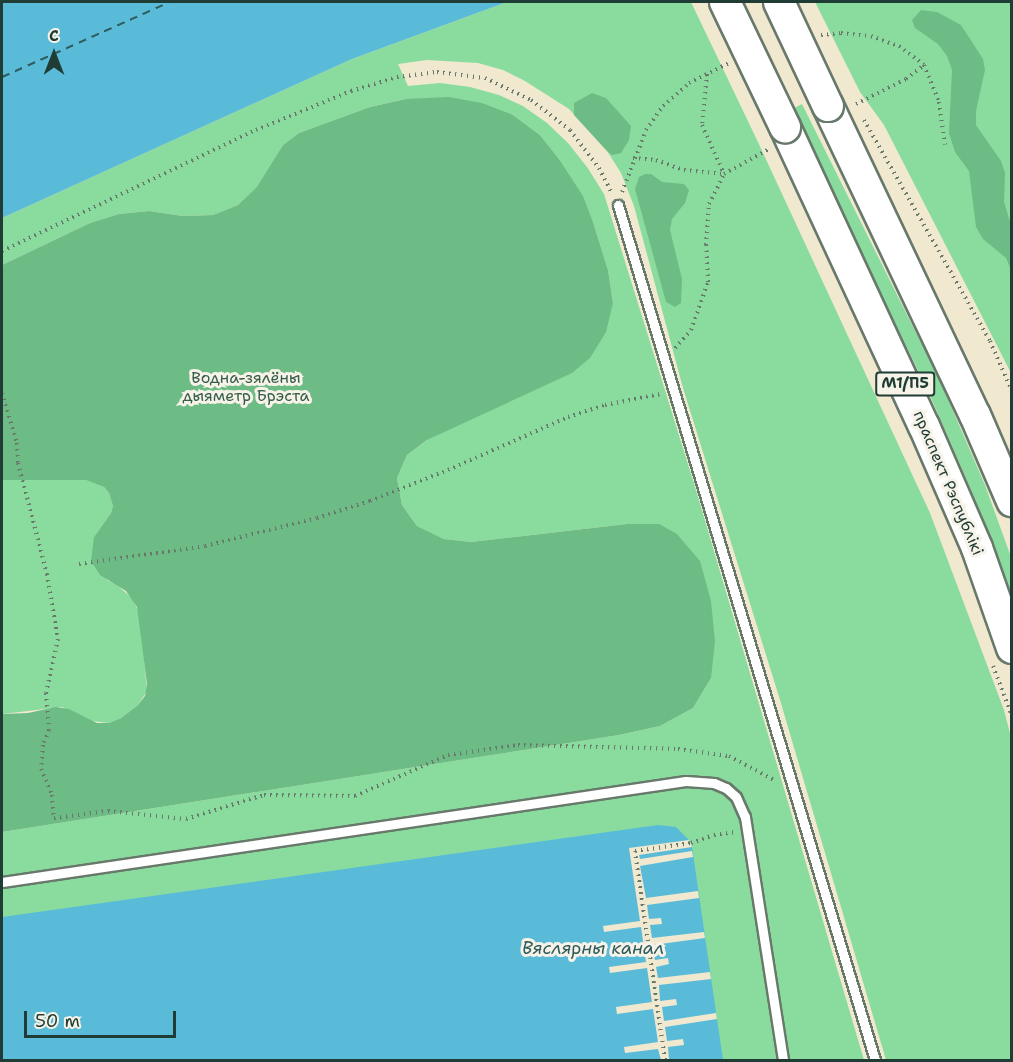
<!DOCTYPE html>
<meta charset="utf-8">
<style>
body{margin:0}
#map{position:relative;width:1013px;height:1062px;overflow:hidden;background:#f1e8d0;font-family:"Shantell Sans",sans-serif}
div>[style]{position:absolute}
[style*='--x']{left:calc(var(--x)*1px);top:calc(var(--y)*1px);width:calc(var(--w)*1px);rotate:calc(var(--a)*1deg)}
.green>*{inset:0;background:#89dc9e}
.forest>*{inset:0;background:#6ebc85}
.water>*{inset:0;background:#5abbd9}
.pier>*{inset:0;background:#f1e8d0}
.ferry>*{height:1.5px;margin-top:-0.75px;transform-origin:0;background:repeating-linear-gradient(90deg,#2e5c5d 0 8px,transparent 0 14px)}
.path>*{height:4px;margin-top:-2px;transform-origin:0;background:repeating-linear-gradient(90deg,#68796b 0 1.5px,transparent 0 6px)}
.roads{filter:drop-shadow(2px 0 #68796b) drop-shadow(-2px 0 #68796b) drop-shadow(0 2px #68796b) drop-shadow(0 -2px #68796b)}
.service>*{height:9px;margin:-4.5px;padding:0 4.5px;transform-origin:4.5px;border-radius:4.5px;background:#fff}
.trunk>*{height:30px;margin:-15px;padding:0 15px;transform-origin:15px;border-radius:15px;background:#fff}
.bridges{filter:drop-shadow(2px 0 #68796b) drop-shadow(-2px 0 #68796b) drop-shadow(0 2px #68796b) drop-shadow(0 -2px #68796b)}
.trunk-bridge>*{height:30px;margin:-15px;padding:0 15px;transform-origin:15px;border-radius:15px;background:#fff}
span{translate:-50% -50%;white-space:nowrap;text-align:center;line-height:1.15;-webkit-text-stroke:6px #f7f3e8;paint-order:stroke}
.shield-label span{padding:2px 4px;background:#f7f3e8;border:2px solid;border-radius:4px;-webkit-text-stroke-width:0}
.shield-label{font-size:15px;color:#1f3d34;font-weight:700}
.park-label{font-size:16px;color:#345d49}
.street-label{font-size:16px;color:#1f3d34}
.water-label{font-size:18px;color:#2e5c5d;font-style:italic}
.frame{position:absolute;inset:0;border:3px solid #1f3d34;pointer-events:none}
.north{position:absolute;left:24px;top:24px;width:60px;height:60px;-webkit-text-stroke:4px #f7f3e8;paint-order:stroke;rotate:0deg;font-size:16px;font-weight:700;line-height:24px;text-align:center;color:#1f3d34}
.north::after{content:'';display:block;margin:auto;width:21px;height:27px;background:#1f3d34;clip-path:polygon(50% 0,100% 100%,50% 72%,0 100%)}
.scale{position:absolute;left:24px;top:1011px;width:152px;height:27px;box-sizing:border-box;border:3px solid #1f3d34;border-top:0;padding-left:8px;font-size:18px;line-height:21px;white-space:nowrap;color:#1f3d34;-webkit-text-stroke:4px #f7f3e8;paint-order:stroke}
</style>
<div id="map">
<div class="green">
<div style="clip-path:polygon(507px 2px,691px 2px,757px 140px,930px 513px,1004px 710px,1012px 741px,1011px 1060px,886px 1060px,780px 700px,683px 388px,634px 206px,621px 173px,607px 151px,569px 109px,525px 81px,503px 70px,478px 63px,427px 60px,398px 64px,408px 86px,440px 83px,470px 87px,499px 95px,523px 106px,547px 123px,568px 143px,587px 167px,604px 194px,696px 490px,864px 1060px,2px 1060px,2px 832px,619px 735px,660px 726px,693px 708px,711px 678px,627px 524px,471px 542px,444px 539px,417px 526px,402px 505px,397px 478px,407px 455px,613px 303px,608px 270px,594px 225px,559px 159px,540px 135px,513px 115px,406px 99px,370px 107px,299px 133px,283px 145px,258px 187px,238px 205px,213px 215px,183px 216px,149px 211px,119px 214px,90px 223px,2px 265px,2px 218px,352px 59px)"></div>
<div style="clip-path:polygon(815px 2px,1011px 2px,1011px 373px,884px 125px,860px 92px)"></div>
<div style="clip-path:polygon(802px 104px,941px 383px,985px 485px,1011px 557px,1011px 601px,971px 490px,928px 391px,791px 110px)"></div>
<div style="clip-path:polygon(60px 478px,87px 480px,104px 487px,109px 493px,113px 506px,111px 513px,94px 537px,107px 580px,117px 585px,133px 599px,140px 616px,147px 691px,138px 705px,121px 718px,109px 723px,92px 721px,62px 707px,2px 714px,2px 480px)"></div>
</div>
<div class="forest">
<div style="clip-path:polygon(921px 10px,937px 12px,961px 25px,983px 59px,985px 70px,976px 111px,976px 125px,1001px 161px,1005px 173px,1004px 202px,1011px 225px,1011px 270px,1006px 258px,983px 239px,976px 227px,969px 171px,955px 152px,949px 133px,952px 70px,947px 56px,938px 44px,915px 28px,912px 20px)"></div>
<div style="clip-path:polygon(592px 93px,606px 98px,631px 126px,629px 140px,621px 153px,612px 155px,607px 151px,574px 115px,574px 103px)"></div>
<div style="clip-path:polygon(449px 97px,482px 103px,513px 115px,540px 135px,559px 159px,583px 196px,594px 225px,608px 270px,613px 303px,606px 332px,590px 358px,572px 373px,427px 440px,407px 455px,397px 478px,402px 505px,417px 526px,444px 539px,471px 542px,627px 524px,659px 524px,677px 534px,700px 561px,711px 601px,715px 641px,711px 678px,693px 708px,660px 726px,619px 735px,2px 832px,2px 714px,28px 713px,56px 707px,69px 709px,97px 723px,109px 723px,121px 718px,138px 705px,145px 696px,147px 684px,137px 607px,126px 591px,100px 575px,91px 561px,94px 537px,111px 513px,113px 506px,109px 493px,104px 487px,86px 480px,2px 480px,2px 265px,90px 223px,119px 214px,149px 211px,183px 216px,213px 215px,238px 205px,257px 187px,283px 145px,299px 133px,370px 107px,406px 99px)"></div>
<div style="clip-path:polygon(645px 174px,651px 174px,662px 182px,684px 184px,689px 190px,685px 203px,672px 219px,670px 230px,682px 279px,681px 303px,675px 307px,666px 302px,635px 189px,639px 177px)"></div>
</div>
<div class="water">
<div style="clip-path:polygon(2px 2px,507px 2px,352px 59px,2px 218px)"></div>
<div style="clip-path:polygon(658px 825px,676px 827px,689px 840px,692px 847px,723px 1060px,2px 1060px,2px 917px)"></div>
</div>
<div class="pier">
<div style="clip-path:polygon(689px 840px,692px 847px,639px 855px,640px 859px,692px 851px,693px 857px,640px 866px,646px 898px,698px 891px,699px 898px,647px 905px,649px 919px,661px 918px,662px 924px,650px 925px,652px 938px,704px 932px,705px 938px,653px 945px,655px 960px,668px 958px,669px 964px,656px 967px,658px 978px,710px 972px,711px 979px,659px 985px,660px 1001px,676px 999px,677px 1005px,662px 1007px,664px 1021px,716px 1013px,717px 1019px,665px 1027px,667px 1041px,683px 1039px,684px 1045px,668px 1047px,669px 1060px,661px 1060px,658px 1049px,625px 1053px,624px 1047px,658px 1042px,653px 1009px,617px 1014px,616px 1007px,652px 1002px,647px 968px,610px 973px,609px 967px,646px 962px,641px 927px,604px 932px,603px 926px,640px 921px,629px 848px)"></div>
</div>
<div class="ferry">
<div style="--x:2;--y:77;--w:184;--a:-24.1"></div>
</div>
<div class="path">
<div style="--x:821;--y:35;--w:20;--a:-6"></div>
<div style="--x:841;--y:33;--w:30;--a:6"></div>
<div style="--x:871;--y:36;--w:30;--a:20"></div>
<div style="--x:899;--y:46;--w:31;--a:37"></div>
<div style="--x:707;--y:74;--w:51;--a:95.6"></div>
<div style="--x:702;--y:125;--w:54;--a:65.8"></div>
<div style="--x:856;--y:104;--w:56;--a:-26.6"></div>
<div style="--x:906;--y:79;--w:23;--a:-38"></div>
<div style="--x:924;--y:65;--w:40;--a:68"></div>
<div style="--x:939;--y:102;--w:43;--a:82.1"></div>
<div style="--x:864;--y:120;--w:254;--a:60.3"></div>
<div style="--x:990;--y:341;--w:55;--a:66.3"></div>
<div style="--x:633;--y:158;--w:23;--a:5"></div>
<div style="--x:656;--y:160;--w:30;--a:20"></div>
<div style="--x:684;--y:170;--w:40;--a:5.7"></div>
<div style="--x:622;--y:192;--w:66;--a:-68.8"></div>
<div style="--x:646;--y:130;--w:29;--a:-55"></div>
<div style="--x:663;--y:106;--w:35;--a:-41"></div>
<div style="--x:689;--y:83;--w:45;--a:-26.6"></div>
<div style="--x:2;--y:251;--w:281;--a:-25.5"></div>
<div style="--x:256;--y:130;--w:103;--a:-22.3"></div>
<div style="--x:351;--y:91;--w:48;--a:-16.9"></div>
<div style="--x:397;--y:77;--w:40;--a:-7.1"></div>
<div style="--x:437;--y:72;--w:48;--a:7.1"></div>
<div style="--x:485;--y:78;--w:51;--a:25.6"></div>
<div style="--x:531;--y:100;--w:49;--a:37.6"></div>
<div style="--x:570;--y:130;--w:48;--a:52.7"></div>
<div style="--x:599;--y:168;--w:28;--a:63"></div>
<div style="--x:675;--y:348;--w:24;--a:-48"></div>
<div style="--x:691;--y:330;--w:51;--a:-70.5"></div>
<div style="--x:708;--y:282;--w:37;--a:-93"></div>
<div style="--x:706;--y:245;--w:41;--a:-85.8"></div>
<div style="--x:709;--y:204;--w:34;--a:-63"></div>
<div style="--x:724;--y:174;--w:51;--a:-29.1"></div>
<div style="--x:2;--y:393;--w:52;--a:73.3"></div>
<div style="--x:17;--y:443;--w:20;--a:87"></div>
<div style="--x:18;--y:463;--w:115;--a:75.4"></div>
<div style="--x:47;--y:574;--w:66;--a:80.4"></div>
<div style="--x:58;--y:639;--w:55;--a:102.5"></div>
<div style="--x:46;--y:693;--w:37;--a:85"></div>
<div style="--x:49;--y:730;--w:16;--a:112"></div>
<div style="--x:43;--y:745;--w:24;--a:95"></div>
<div style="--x:41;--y:769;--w:28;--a:67"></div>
<div style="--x:52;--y:795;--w:23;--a:85"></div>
<div style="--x:54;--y:818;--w:54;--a:-7.4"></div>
<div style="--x:108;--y:811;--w:78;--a:5.9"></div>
<div style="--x:186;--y:819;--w:82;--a:-17.1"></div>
<div style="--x:264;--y:795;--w:91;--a:0.6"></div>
<div style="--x:355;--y:796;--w:102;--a:-23.8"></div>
<div style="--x:448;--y:755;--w:71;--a:-8.1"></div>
<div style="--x:518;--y:745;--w:160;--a:1.4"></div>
<div style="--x:678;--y:749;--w:51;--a:7.8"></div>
<div style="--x:729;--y:756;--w:53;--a:28"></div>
<div style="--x:79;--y:564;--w:127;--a:-8.1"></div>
<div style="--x:205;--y:546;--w:115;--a:-14"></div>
<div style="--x:317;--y:518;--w:56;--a:-17.8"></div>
<div style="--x:370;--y:501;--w:84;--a:-21.7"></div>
<div style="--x:448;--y:470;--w:131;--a:-23.8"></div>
<div style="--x:568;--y:417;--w:39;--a:-18"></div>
<div style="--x:605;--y:405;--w:56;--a:-11.3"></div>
<div style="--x:993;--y:666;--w:53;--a:69.2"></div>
<div style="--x:665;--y:1060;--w:211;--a:-98.2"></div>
<div style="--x:635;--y:851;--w:57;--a:-8.1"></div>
<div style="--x:691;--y:843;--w:24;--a:-19"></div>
<div style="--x:714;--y:835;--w:21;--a:-8"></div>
</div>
<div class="roads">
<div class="service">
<div style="--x:618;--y:205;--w:893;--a:73.27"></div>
<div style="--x:2;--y:882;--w:691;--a:-8.4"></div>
<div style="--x:686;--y:781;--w:28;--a:4"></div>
<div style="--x:714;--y:783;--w:13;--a:23"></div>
<div style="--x:726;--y:788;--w:13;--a:42"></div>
<div style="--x:736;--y:797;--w:22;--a:66"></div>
<div style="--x:745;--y:817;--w:246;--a:81.1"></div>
</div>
<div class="trunk">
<div style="--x:828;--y:106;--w:342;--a:64.6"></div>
<div style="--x:975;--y:415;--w:94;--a:66.7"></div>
<div style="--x:785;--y:127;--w:330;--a:65.1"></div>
<div style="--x:924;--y:426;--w:133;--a:66.5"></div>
<div style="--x:977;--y:548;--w:106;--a:70.7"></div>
</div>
</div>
<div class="bridges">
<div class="trunk-bridge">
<div style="--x:725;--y:2;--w:139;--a:64.4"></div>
<div style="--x:779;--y:2;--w:115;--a:64.8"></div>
</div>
</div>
<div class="shield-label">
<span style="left:905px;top:384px">М1/П5</span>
</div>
<div class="park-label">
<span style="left:246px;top:387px">Водна-зялёны<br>дыяметр Брэста</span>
</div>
<div class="street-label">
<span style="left:948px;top:483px;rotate:67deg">праспект Рэспублікі</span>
</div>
<div class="water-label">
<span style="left:593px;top:948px">Вяслярны канал</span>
</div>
<div class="frame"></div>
<div class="north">С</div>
<div class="scale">50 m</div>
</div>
